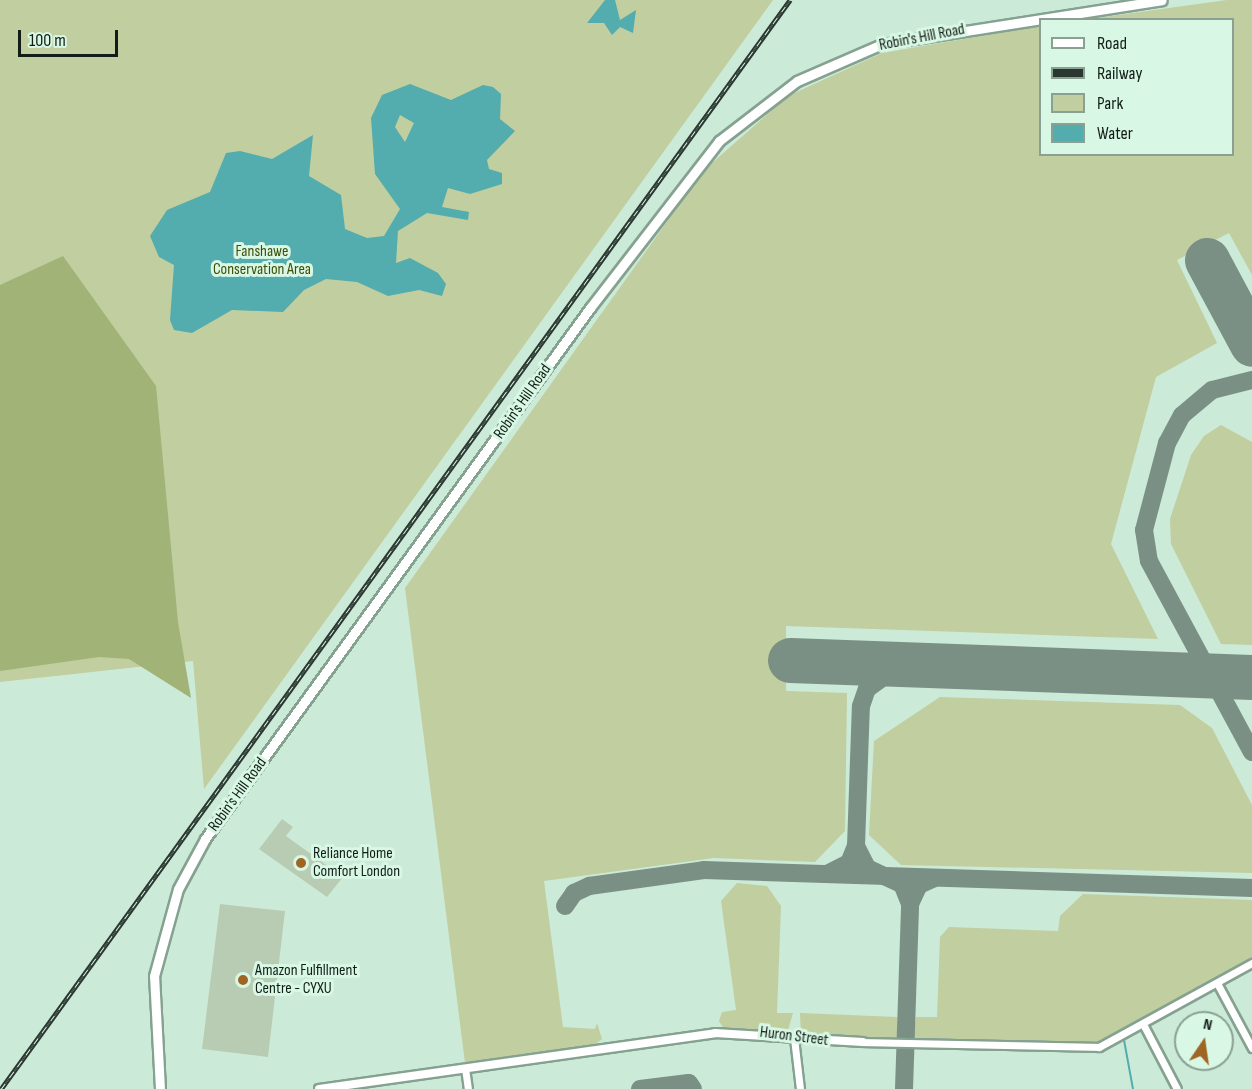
<!DOCTYPE html>
<style>
body{margin:0}
#map{position:relative;width:1252px;height:1089px;overflow:hidden;background:#ccead8;font-family:"Sofia Sans Condensed",sans-serif}
div>[style]{position:absolute}
[style*='--x']{left:calc(var(--x)*1px);top:calc(var(--y)*1px);width:calc(var(--w)*1px);rotate:calc(var(--a)*1deg)}
.green>*{inset:0;background:#c0cea0}
.forest>*{inset:0;background:#a1b376}
.water>*{inset:0;background:#53acad}
.stream>*{height:2px;margin:-1px;padding:0 1px;transform-origin:1px;border-radius:1px;background:#53acad}
.taxiway>*{height:18px;margin:-9px;padding:0 9px;transform-origin:9px;border-radius:9px;background:#7b9084}
.runway>*{height:45px;margin:-22.5px;padding:0 22.5px;transform-origin:22.5px;border-radius:22.5px;background:#7b9084}
.building>*{inset:0;background:#b8ccb4}
.roads{filter:drop-shadow(2px 0 #85a190) drop-shadow(-2px 0 #85a190) drop-shadow(0 2px #85a190) drop-shadow(0 -2px #85a190)}
.minor>*{height:7px;margin:-3.5px;padding:0 3.5px;transform-origin:3.5px;border-radius:3.5px;background:#fff}
.tertiary>*{height:8px;margin:-4px;padding:0 4px;transform-origin:4px;border-radius:4px;background:#fff}
.secondary>*{height:9px;margin:-4.5px;padding:0 4.5px;transform-origin:4.5px;border-radius:4.5px;background:#fff}
.rail>*{height:4.5px;margin-top:-2.25px;transform-origin:0;background:repeating-linear-gradient(90deg,#d9f7e5 0 7px,#2a3730 0 14px);box-sizing:border-box;border-block:2px solid #2a3730}
.dots>*{width:16px;height:16px;translate:-50% -50%;box-sizing:border-box;border:3px solid #d9f7e5;border-radius:50%}
span{translate:-50% -50%;white-space:nowrap;text-align:center;line-height:1.15;-webkit-text-stroke:6px #d9f7e5;paint-order:stroke}
.street-label{font-size:16px;color:#121d17}
.park-label{font-size:16px;color:#3f4e06}
.poi-label{font-size:16px;color:#121d17}
.left{translate:0 -50%;text-align:left}
.legend{position:absolute;left:1039px;top:18px;width:195px;height:138px;box-sizing:border-box;background:#d9f7e5;border:2px solid #89a093;margin:0;padding:8px 10px;list-style:none;font-size:18px;color:#121d17}
.legend li{display:flex;align-items:center;gap:12px;height:30px}
.legend b{width:30px;border:2px solid #89a093}
.north{position:absolute;left:1174px;top:1011px;width:60px;height:60px;box-sizing:border-box;background:#d9f7e5;border:2px solid #89a093;border-radius:50%;rotate:13deg;font-size:16px;font-weight:700;line-height:24px;text-align:center;color:#121d17}
.north::after{content:'';display:block;margin:auto;width:21px;height:27px;background:#9e6523;clip-path:polygon(50% 0,100% 100%,50% 72%,0 100%)}
.scale{position:absolute;left:18px;top:30px;width:100px;height:27px;box-sizing:border-box;border:3px solid #121d17;border-top:0;padding-left:8px;font-size:18px;line-height:21px;white-space:nowrap;color:#121d17;-webkit-text-stroke:4px #d9f7e5;paint-order:stroke}
</style>
<div id="map">
<div class="green">
<div style="clip-path:polygon(0 0,773px 0,204px 789px,193px 661px,0 682px)"></div>
<div style="clip-path:polygon(1227px 0,1252px 0,1252px 275px,1229px 233px,1177px 260px,1217px 343px,1156px 377px,1111px 544px,1158px 639px,786px 626px,786px 691px,847px 693px,845px 831px,815px 862px,714px 858px,544px 881px,563px 1027px,595px 1029px,597px 1023px,602px 1039px,594px 1045px,465px 1063px,405px 588px,704px 170px,788px 96px,882px 53px,1040px 26px,1040px 154px,1232px 154px,1232px 20px,1089px 19px)"></div>
<div style="clip-path:polygon(1221px 425px,1252px 442px,1252px 645px,1221px 644px,1171px 544px,1170px 519px,1191px 455px,1204px 436px)"></div>
<div style="clip-path:polygon(940px 697px,1180px 705px,1212px 728px,1252px 805px,1252px 873px,901px 865px,869px 835px,874px 741px)"></div>
<div style="clip-path:polygon(737px 883px,767px 886px,781px 906px,777px 1013px,793px 1013px,787px 1034px,724px 1029px,719px 1021px,722px 1012px,736px 1010px,721px 901px)"></div>
<div style="clip-path:polygon(1083px 894px,1252px 900px,1252px 960px,1095px 1043px,913px 1038px,916px 1017px,937px 1017px,940px 937px,949px 927px,1058px 931px,1060px 916px)"></div>
<div style="clip-path:polygon(800px 1013px,897px 1017px,898px 1040px,801px 1035px)"></div>
</div>
<div class="forest">
<div style="clip-path:polygon(63px 256px,156px 386px,178px 622px,191px 698px,129px 659px,99px 657px,0 671px,0 285px)"></div>
</div>
<div class="water">
<div style="clip-path:polygon(605px 0,615px 0,620px 20px,636px 10px,633px 33px,620px 27px,612px 35px,604px 23px,587px 23px)"></div>
<div style="clip-path:polygon(evenodd,410px 84px,451px 100px,483px 85px,493px 87px,501px 94px,500px 119px,515px 131px,487px 160px,489px 169px,502px 173px,502px 184px,470px 194px,448px 188px,442px 207px,469px 212px,468px 220px,427px 213px,398px 231px,396px 263px,410px 258px,438px 273px,446px 284px,442px 296px,419px 290px,388px 296px,357px 282px,326px 279px,304px 290px,283px 312px,232px 310px,192px 333px,174px 330px,170px 320px,174px 265px,159px 257px,150px 236px,167px 210px,210px 192px,226px 153px,240px 151px,272px 159px,313px 135px,309px 176px,341px 195px,345px 229px,367px 238px,384px 236px,400px 209px,375px 174px,371px 118px,382px 95px,410px 84px,400px 115px,414px 123px,405px 142px,395px 127px,400px 115px)"></div>
</div>
<div class="stream">
<div style="--x:1124;--y:1040;--w:50;--a:79.6"></div>
</div>
<div class="taxiway">
<div style="--x:1252;--y:380;--w:41;--a:166"></div>
<div style="--x:1212;--y:390;--w:39;--a:140"></div>
<div style="--x:1182;--y:415;--w:32;--a:118"></div>
<div style="--x:1167;--y:443;--w:90;--a:104.8"></div>
<div style="--x:1144;--y:530;--w:31;--a:81"></div>
<div style="--x:1149;--y:561;--w:217;--a:61.7"></div>
<div style="--x:856;--y:846;--w:140;--a:-88"></div>
<div style="--x:861;--y:706;--w:18;--a:-71"></div>
<div style="--x:867;--y:689;--w:36;--a:-36"></div>
<div style="--x:896;--y:668;--w:73;--a:0.8"></div>
<div style="--x:829;--y:873;--w:22;--a:-27"></div>
<div style="--x:849;--y:863;--w:18;--a:-68"></div>
<div style="--x:856;--y:846;--w:25;--a:63"></div>
<div style="--x:867;--y:868;--w:38;--a:25"></div>
<div style="--x:902;--y:884;--w:22;--a:68"></div>
<div style="--x:910;--y:904;--w:21;--a:-65"></div>
<div style="--x:919;--y:885;--w:17;--a:-24"></div>
<div style="--x:565;--y:906;--w:16;--a:-55"></div>
<div style="--x:574;--y:893;--w:17;--a:-25"></div>
<div style="--x:589;--y:886;--w:116;--a:-7.9"></div>
<div style="--x:704;--y:870;--w:548;--a:1.88"></div>
<div style="--x:640;--y:1089;--w:49;--a:-7"></div>
<div style="--x:689;--y:1083;--w:7;--a:56"></div>
<div style="--x:904;--y:1089;--w:185;--a:-88.1"></div>
</div>
<div class="runway">
<div style="--x:1207;--y:260;--w:95;--a:61.8"></div>
<div style="--x:790;--y:660;--w:462;--a:2.1"></div>
</div>
<div class="building">
<div style="clip-path:polygon(282px 819px,293px 827px,286px 836px,343px 877px,327px 897px,259px 849px)"></div>
<div style="clip-path:polygon(220px 904px,285px 911px,268px 1057px,202px 1049px)"></div>
</div>
<div class="roads">
<div class="minor">
<div style="--x:1217;--y:983;--w:74;--a:61.7"></div>
<div style="--x:1143;--y:1024;--w:73;--a:62.4"></div>
<div style="--x:794;--y:1038;--w:51;--a:83.3"></div>
<div style="--x:863;--y:1042;--w:236;--a:1.2"></div>
<div style="--x:1099;--y:1047;--w:175;--a:-28.8"></div>
<div style="--x:465;--y:1068;--w:21;--a:82"></div>
</div>
<div class="tertiary">
<div style="--x:319;--y:1089;--w:400;--a:-8"></div>
<div style="--x:715;--y:1033;--w:148;--a:3.5"></div>
</div>
<div class="secondary">
<div style="--x:160;--y:1089;--w:113;--a:-93"></div>
<div style="--x:154;--y:976;--w:90;--a:-74.6"></div>
<div style="--x:178;--y:889;--w:57;--a:-61.6"></div>
<div style="--x:205;--y:839;--w:656;--a:-54.06"></div>
<div style="--x:590;--y:308;--w:211;--a:-52.3"></div>
<div style="--x:719;--y:141;--w:98;--a:-37.6"></div>
<div style="--x:797;--y:81;--w:93;--a:-23.5"></div>
<div style="--x:882;--y:44;--w:283;--a:-8.9"></div>
</div>
</div>
<div class="rail">
<div style="--x:1;--y:1089;--w:1345;--a:-54.08"></div>
</div>
<div class="dots">
<div style="left:301px;top:863px;background:#9e6523"></div>
<div style="left:243px;top:980px;background:#9e6523"></div>
</div>
<div class="street-label">
<span style="left:922px;top:38px;rotate:-11deg">Robin's Hill Road</span>
<span style="left:523px;top:402px;rotate:-55deg">Robin's Hill Road</span>
<span style="left:238px;top:795px;rotate:-54deg">Robin's Hill Road</span>
<span style="left:794px;top:1037px;rotate:7deg">Huron Street</span>
</div>
<div class="park-label">
<span style="left:262px;top:261px">Fanshawe<br>Conservation Area</span>
</div>
<div class="poi-label">
<span class="left" style="left:313px;top:863px">Reliance Home<br>Comfort London</span>
<span class="left" style="left:255px;top:980px">Amazon Fulfillment<br>Centre - CYXU</span>
</div>
<ul class="legend">
<li><b style="height:8px;background:#fff"></b>Road</li>
<li><b style="height:8px;background:#2a3730"></b>Railway</li>
<li><b style="height:16px;background:#c0cea0"></b>Park</li>
<li><b style="height:16px;background:#53acad"></b>Water</li>
</ul>
<div class="north">N</div>
<div class="scale">100 m</div>
</div>
